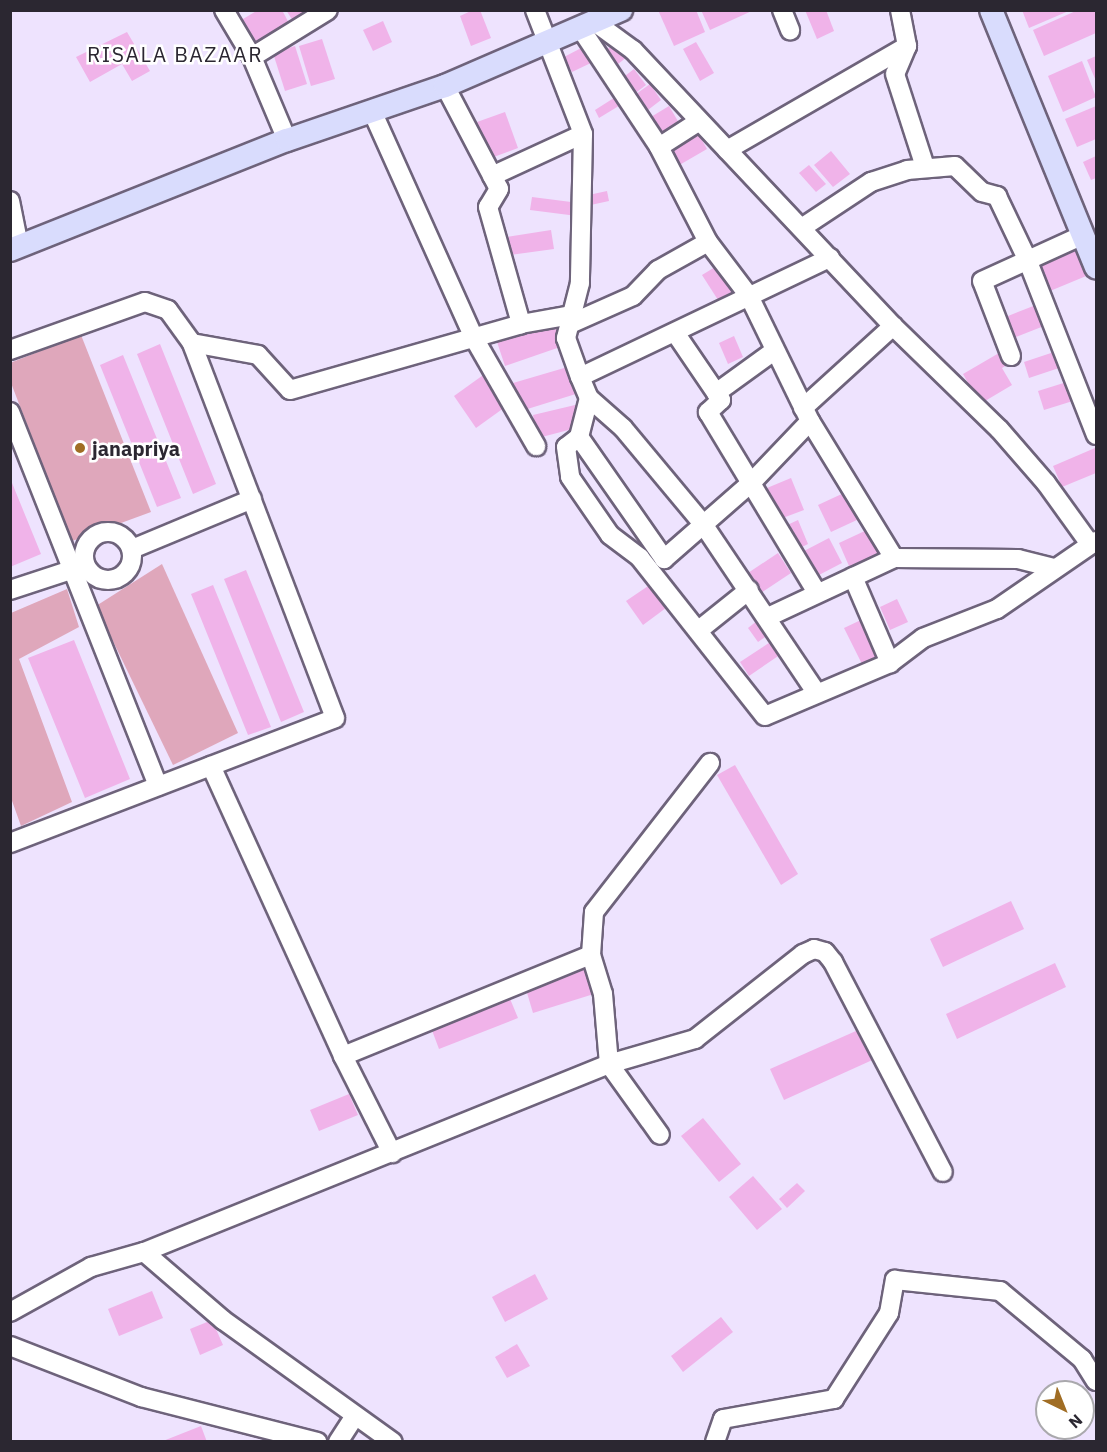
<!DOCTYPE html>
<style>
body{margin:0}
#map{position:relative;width:1107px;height:1452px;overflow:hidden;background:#eee3fe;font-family:"IBM Plex Sans",sans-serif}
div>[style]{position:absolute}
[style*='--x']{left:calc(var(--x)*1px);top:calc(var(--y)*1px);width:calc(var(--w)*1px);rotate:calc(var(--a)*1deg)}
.green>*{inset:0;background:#dfa7bb}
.building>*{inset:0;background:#f0b3e9}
.roads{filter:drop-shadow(2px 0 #6e637b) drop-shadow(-2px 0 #6e637b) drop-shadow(0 2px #6e637b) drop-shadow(0 -2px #6e637b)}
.minor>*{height:18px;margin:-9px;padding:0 9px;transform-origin:9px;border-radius:9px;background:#fff}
.minor>.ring{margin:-9px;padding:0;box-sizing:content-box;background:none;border:18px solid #fff;border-radius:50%}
.major>*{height:22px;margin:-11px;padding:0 11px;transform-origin:11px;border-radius:11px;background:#d9dcfd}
.dots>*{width:16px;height:16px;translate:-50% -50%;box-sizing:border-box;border:3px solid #fff;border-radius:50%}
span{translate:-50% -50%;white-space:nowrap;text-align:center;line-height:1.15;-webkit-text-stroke:5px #fff;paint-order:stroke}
.poi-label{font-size:20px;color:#2b2731;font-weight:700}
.left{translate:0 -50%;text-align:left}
.neighbourhood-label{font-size:21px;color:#2b2731;letter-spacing:1.5px}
.frame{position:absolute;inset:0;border:12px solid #2b2731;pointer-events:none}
.north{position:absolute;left:1035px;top:1380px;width:60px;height:60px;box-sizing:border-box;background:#fff;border:2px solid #aaa9ad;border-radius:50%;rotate:137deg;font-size:16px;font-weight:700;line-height:24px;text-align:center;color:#2b2731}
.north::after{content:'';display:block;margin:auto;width:21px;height:27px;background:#a06d24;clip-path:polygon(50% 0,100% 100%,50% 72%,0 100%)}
</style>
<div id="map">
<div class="green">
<div style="clip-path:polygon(81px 335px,151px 512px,72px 541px,11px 383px,10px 363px)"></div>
<div style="clip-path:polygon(162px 564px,238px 733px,173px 765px,96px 606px)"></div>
<div style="clip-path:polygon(67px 589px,79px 627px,19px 659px,72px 802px,21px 826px,11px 798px,11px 613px)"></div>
</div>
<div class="building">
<div style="clip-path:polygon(258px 10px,282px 10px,291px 27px,253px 48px,238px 22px)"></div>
<div style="clip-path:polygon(286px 10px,309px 10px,293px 21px)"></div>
<div style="clip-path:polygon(473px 10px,480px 10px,491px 38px,471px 46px,460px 16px)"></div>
<div style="clip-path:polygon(658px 10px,696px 10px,705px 32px,674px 46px)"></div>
<div style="clip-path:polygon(701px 10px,754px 10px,710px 30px)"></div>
<div style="clip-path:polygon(805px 10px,826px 10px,834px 31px,817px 39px)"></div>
<div style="clip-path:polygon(1022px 10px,1071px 10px,1029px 28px)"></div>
<div style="clip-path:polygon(1078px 10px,1096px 10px,1096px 33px,1044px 56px,1033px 30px)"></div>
<div style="clip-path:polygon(383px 21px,392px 42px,373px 51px,363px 30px)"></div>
<div style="clip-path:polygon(127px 32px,150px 71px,132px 81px,122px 64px,90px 82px,76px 57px)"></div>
<div style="clip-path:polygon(322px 39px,335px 79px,311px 86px,299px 46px)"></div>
<div style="clip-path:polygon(616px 42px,628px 56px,612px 69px,600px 55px)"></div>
<div style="clip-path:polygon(696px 42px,714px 73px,700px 81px,683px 49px)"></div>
<div style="clip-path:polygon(587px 45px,595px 61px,572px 72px,564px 57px)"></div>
<div style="clip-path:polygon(295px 46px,307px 84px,285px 91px,273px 53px)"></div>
<div style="clip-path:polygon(1096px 56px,1096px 81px,1087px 60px)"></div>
<div style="clip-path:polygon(1082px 61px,1096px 97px,1063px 112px,1048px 76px)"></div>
<div style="clip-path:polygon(634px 69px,646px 85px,633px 95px,621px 79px)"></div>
<div style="clip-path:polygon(650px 84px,661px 100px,644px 113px,632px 97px)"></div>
<div style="clip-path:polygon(617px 96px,622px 104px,599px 118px,595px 110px)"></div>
<div style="clip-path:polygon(669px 106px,682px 128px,660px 142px,646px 120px)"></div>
<div style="clip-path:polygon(1096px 106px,1096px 139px,1077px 147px,1065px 119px)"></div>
<div style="clip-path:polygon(505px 112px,518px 148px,491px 158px,477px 122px)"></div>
<div style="clip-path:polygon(695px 128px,707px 149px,676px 167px,664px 146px)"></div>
<div style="clip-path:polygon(831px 151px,850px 174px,833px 187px,814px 165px)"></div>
<div style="clip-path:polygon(1096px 156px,1096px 178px,1091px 180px,1083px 162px)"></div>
<div style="clip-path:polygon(809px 165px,826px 184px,816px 192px,799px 173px)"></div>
<div style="clip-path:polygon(607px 191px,609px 201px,586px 206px,584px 196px)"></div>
<div style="clip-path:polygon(532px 197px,579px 203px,577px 216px,530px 210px)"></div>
<div style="clip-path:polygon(551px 230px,554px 249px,510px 255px,507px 237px)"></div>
<div style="clip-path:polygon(1079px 246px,1091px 274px,1050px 291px,1038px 263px)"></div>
<div style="clip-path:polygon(720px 264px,736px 290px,718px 300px,702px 275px)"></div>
<div style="clip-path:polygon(1041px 303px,1049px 324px,1011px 339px,1003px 318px)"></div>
<div style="clip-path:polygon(555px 320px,563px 346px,505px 366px,496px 339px)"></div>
<div style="clip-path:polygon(734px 336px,743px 357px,728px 364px,719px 343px)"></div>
<div style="clip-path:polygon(160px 344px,216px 484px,193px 494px,137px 354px)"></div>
<div style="clip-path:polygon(1057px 351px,1062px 367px,1029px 378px,1024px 362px)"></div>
<div style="clip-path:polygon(999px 353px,1007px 365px,1002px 368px,1012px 385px,980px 404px,963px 374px)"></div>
<div style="clip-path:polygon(123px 355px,181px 498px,157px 507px,100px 365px)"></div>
<div style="clip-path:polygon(571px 366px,579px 393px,521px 411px,513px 383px)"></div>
<div style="clip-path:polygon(486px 373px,508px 405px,476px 428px,454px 396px)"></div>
<div style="clip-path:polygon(1070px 381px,1076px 400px,1044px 410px,1038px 391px)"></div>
<div style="clip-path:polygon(575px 405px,580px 427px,538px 438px,533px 415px)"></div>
<div style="clip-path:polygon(1095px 448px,1096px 473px,1062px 487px,1053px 466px)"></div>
<div style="clip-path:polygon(10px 478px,41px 554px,10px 567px)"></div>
<div style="clip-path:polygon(791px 478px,804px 510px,780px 519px,767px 488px)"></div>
<div style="clip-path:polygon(846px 492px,859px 519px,831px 532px,818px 505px)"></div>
<div style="clip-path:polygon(798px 520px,808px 544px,796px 550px,785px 526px)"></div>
<div style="clip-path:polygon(869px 529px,882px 559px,852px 573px,839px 543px)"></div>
<div style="clip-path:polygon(829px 538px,842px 563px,817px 576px,804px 551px)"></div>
<div style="clip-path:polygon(778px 553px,791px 573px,761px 593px,748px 573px)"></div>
<div style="clip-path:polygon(246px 570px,304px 712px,281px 722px,224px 579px)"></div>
<div style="clip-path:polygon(654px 582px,670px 605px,643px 625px,626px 601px)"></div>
<div style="clip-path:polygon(213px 585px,271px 727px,248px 735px,191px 594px)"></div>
<div style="clip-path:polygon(897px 599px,908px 622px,890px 630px,880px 607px)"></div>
<div style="clip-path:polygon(762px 617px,772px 632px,758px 642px,748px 628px)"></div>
<div style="clip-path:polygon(863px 619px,884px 660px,865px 670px,844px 628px)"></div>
<div style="clip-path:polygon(778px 637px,787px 650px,749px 676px,740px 662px)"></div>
<div style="clip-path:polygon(74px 640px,130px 779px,85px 798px,28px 658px)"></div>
<div style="clip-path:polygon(735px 765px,798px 874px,781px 885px,717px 775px)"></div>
<div style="clip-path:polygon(1011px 901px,1024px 929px,943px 967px,930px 939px)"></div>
<div style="clip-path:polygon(1055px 963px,1066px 987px,957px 1039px,946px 1014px)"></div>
<div style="clip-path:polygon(589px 966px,597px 993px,533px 1013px,525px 986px)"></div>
<div style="clip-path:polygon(508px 994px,518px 1018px,439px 1049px,430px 1025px)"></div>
<div style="clip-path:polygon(865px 1027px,879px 1057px,784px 1100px,770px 1069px)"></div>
<div style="clip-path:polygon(349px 1094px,358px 1115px,319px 1131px,310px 1110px)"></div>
<div style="clip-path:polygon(703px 1118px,741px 1164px,719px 1182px,681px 1136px)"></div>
<div style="clip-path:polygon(753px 1176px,782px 1209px,757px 1230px,729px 1197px)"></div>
<div style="clip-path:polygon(797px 1183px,805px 1191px,787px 1208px,779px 1199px)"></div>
<div style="clip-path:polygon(535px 1274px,548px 1299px,505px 1322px,492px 1297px)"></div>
<div style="clip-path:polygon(152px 1291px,163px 1318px,119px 1336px,108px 1309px)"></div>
<div style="clip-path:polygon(721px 1317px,733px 1332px,683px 1372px,671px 1356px)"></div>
<div style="clip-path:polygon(212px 1320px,223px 1345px,200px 1355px,190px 1329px)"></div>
<div style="clip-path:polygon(517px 1344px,530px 1366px,507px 1378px,495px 1357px)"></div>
<div style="clip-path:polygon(201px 1426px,207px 1442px,163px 1442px,163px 1441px)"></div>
</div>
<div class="roads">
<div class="minor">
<div style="--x:224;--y:10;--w:55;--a:59.2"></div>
<div style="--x:252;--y:57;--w:90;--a:67.1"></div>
<div style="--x:535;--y:10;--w:133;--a:68.8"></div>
<div style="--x:583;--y:134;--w:149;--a:91.2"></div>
<div style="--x:580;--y:283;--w:57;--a:104.3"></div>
<div style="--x:566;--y:338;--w:41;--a:70.3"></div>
<div style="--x:580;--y:377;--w:23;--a:67"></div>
<div style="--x:589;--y:398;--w:45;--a:41.4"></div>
<div style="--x:623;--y:428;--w:125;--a:50.2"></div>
<div style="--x:703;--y:524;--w:202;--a:56.1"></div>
<div style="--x:782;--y:10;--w:22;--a:68"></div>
<div style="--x:900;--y:10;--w:37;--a:79"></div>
<div style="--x:907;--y:46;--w:30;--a:113"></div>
<div style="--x:895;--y:74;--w:98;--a:72.1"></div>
<div style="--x:596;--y:23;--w:46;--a:36.1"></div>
<div style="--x:633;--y:50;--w:379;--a:46.7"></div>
<div style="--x:893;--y:326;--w:148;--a:44.2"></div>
<div style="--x:999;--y:429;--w:72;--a:49"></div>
<div style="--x:1046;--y:483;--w:75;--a:54.2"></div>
<div style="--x:581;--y:29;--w:141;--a:56.5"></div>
<div style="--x:659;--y:147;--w:107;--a:62.7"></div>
<div style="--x:708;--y:242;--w:68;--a:52.8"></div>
<div style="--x:749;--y:296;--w:139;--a:64"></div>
<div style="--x:810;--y:421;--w:161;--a:58.5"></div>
<div style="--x:894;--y:558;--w:139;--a:154.9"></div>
<div style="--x:252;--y:57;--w:89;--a:-31.7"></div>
<div style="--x:445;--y:86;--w:116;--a:62.3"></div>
<div style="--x:499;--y:189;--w:21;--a:121"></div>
<div style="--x:488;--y:207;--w:122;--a:74.2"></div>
<div style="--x:372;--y:111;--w:249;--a:65.8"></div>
<div style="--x:474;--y:338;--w:125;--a:60.1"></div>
<div style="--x:659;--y:147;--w:46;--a:-32.7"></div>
<div style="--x:727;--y:150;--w:208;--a:-30"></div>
<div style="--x:492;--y:176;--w:100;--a:-24.8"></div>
<div style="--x:10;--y:201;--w:46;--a:78.7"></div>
<div style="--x:803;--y:227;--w:82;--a:-33.5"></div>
<div style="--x:871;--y:182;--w:38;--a:-18"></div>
<div style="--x:907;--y:170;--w:48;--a:-4.8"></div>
<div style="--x:955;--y:166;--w:37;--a:44"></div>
<div style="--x:982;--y:192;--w:16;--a:15"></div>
<div style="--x:997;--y:196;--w:70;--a:64.5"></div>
<div style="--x:1027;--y:259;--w:189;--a:68.6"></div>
<div style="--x:570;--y:324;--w:69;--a:-24"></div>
<div style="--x:633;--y:296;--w:36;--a:-46"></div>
<div style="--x:658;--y:270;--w:57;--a:-29.2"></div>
<div style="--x:676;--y:334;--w:80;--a:55.7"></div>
<div style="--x:721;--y:400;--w:18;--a:137"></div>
<div style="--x:708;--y:412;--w:211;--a:58.9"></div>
<div style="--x:10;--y:350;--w:143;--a:-19.6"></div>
<div style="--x:145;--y:302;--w:24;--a:19"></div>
<div style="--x:168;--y:310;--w:41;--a:54"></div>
<div style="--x:192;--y:343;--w:67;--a:10.3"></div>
<div style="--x:258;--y:355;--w:47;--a:47.6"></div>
<div style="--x:290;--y:390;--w:240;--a:-15.9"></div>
<div style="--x:521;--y:324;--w:52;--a:-10"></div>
<div style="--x:1011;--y:356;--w:80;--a:-111.1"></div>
<div style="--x:982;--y:281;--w:111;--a:-24.5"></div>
<div style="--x:580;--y:377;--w:277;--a:-25.5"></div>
<div style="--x:716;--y:393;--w:72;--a:-35.9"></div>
<div style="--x:589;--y:398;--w:40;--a:104.4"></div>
<div style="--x:579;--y:437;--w:16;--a:142"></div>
<div style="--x:566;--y:447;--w:30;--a:82"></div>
<div style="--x:570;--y:477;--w:70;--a:55.4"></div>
<div style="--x:610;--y:535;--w:38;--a:37"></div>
<div style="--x:640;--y:558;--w:201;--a:51.7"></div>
<div style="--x:765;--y:716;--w:136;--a:-23"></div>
<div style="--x:890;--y:663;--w:41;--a:-37.1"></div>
<div style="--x:923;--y:638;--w:79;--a:-21.4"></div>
<div style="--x:997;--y:609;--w:120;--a:-34.5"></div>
<div style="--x:803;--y:408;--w:122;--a:-42.3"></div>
<div style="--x:10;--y:412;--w:402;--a:68.4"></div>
<div style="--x:579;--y:437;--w:149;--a:55.1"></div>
<div style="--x:664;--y:559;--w:117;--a:-41.2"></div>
<div style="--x:752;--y:482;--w:84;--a:-46.4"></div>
<div class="ring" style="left:84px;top:532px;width:30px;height:30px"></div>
<div style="--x:132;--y:549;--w:130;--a:-22.6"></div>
<div style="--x:894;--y:558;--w:124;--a:0.5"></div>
<div style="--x:1018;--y:559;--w:37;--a:14"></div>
<div style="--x:853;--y:577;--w:94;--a:66.7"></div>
<div style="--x:10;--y:590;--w:77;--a:-18.2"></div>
<div style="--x:699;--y:630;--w:64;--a:-38.7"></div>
<div style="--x:211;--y:766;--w:319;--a:65.5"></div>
<div style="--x:343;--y:1056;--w:109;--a:63.2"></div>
<div style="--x:10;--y:843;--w:348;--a:-21"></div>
<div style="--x:335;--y:718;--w:401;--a:-110.9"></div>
<div style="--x:591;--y:955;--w:43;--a:-86"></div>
<div style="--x:594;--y:912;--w:189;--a:-52.1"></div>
<div style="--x:343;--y:1056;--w:268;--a:-22.2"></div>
<div style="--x:591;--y:955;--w:41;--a:72.9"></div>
<div style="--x:603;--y:994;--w:70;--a:85.1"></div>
<div style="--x:609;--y:1064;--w:90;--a:-16.2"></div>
<div style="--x:695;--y:1039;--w:137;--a:-38.2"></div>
<div style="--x:803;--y:954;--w:12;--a:-24"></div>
<div style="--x:814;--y:949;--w:11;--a:15"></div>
<div style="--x:825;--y:952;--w:13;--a:51"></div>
<div style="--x:833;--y:962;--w:237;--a:62.4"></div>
<div style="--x:144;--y:1252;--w:502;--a:-22.01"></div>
<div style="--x:609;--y:1064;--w:87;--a:54.3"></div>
<div style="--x:10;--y:1312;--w:93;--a:-29.1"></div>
<div style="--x:91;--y:1267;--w:55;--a:-15.8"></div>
<div style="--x:144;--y:1252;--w:104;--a:40.7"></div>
<div style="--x:223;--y:1320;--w:209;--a:35.7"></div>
<div style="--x:10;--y:1346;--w:141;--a:21.3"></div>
<div style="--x:141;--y:1397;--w:182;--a:14.3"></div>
<div style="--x:338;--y:1442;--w:31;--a:-57"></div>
<div style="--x:715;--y:1442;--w:24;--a:-71"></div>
<div style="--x:723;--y:1419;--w:113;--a:-10.2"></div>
<div style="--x:834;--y:1399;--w:102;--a:-57.4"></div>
<div style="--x:889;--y:1313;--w:34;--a:-80"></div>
<div style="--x:895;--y:1280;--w:106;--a:6"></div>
<div style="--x:1000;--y:1291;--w:107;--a:39.7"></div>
<div style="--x:1082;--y:1359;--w:26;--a:58"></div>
</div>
<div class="major">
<div style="--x:991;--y:10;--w:278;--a:67.8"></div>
<div style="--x:10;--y:250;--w:298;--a:-21.7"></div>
<div style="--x:287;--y:140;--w:167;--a:-18.9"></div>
<div style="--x:445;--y:86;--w:192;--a:-23.4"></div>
</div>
</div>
<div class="dots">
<div style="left:80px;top:448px;background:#a06d24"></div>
</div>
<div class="poi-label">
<span class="left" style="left:92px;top:448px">janapriya</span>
</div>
<div class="neighbourhood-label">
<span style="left:175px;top:54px">RISALA BAZAAR</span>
</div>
<div class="frame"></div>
<div class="north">N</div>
</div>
